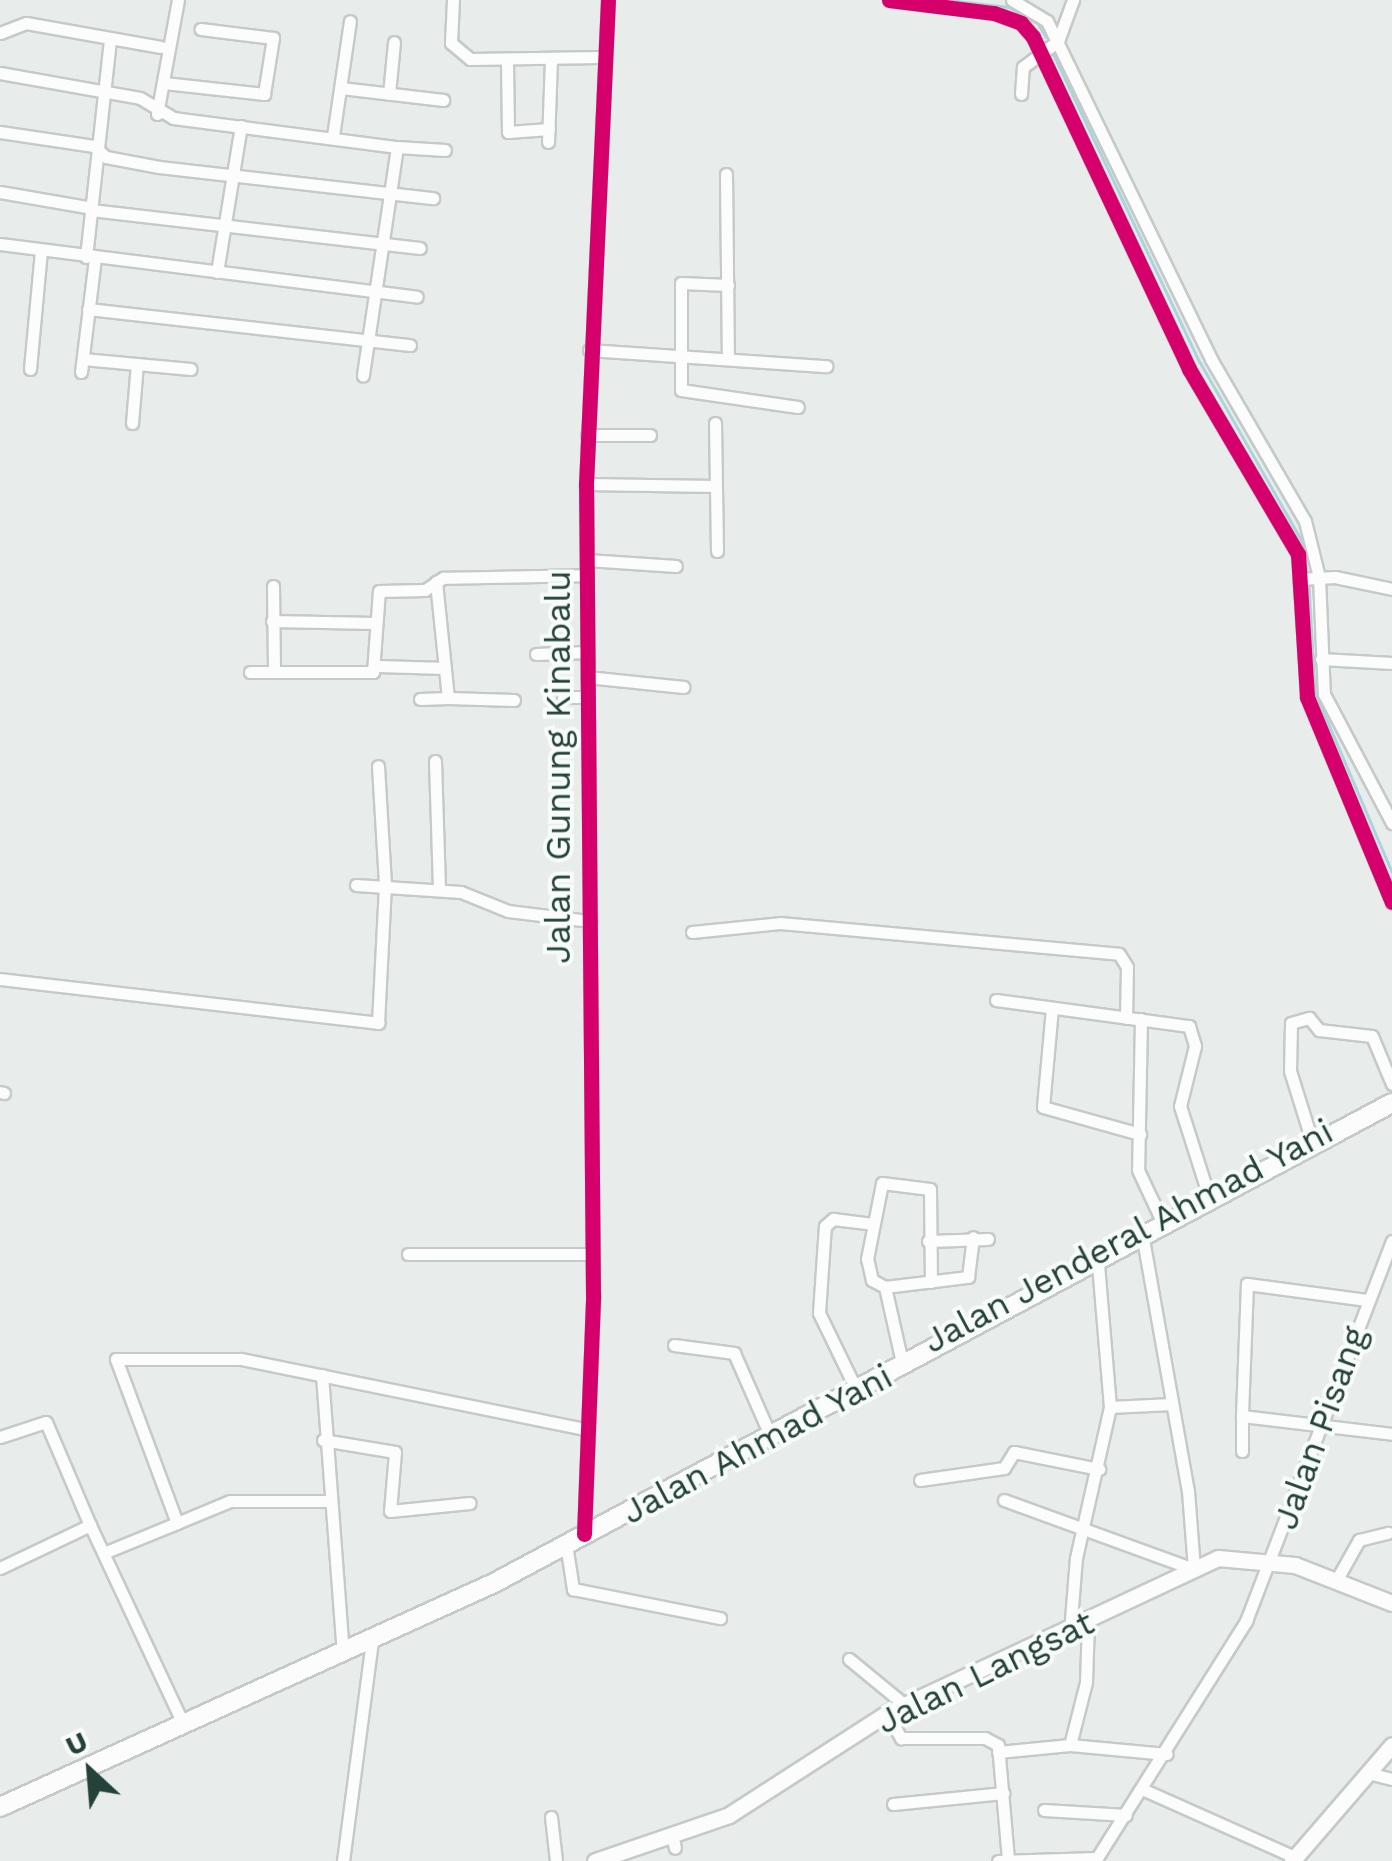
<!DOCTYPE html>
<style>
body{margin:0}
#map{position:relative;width:1392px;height:1861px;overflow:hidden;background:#e8edeb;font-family:"Work Sans",sans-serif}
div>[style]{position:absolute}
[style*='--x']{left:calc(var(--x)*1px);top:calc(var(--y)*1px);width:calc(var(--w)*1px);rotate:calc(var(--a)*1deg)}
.stream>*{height:2.5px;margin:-1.25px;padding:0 1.25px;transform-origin:1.25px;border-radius:1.25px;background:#a9d4db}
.roads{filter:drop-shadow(2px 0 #c5cac8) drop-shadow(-2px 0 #c5cac8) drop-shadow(0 2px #c5cac8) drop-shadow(0 -2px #c5cac8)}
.minor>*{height:11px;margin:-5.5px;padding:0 5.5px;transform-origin:5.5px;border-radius:5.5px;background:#fcfcfc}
.tertiary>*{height:15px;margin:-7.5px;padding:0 7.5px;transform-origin:7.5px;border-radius:7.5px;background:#fcfcfc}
.secondary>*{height:18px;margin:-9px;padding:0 9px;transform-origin:9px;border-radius:9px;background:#fcfcfc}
.cycleway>*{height:15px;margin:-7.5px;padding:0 7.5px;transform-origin:7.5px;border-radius:7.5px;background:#d6006c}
span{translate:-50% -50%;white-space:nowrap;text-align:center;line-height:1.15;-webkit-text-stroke:8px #f7fbf9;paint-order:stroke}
.street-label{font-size:35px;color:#24423a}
.north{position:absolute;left:40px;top:1721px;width:100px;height:100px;-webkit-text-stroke:8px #f7fbf9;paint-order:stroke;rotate:334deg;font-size:28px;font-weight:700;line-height:40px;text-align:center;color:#24423a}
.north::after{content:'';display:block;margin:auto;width:35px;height:45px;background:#24423a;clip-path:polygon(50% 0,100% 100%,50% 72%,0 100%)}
</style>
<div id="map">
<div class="stream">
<div style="--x:948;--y:0;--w:61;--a:6.5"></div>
<div style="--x:1009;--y:7;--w:33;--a:29"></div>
<div style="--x:1038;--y:23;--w:16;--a:60"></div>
<div style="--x:1052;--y:51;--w:344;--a:64.6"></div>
<div style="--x:1200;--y:362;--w:206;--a:60.3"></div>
<div style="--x:1302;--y:541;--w:31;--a:81"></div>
<div style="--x:1309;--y:585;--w:107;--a:86.8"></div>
<div style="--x:1315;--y:692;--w:196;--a:66.8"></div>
</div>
<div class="roads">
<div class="minor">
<div style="--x:453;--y:0;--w:43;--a:92.7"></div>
<div style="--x:451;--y:43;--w:25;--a:40"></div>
<div style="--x:470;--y:59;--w:130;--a:-0.9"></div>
<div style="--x:889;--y:0;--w:106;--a:7.1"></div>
<div style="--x:994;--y:13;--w:29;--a:20"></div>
<div style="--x:1021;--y:23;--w:18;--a:49"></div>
<div style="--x:1033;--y:37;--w:367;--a:64.8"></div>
<div style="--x:1189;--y:369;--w:215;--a:59.5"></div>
<div style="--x:1298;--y:554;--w:143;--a:86.4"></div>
<div style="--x:1307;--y:697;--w:222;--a:67.5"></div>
<div style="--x:1012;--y:0;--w:41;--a:31"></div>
<div style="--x:1047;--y:21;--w:376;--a:64.1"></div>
<div style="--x:1211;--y:359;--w:187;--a:59.9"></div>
<div style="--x:1305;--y:521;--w:58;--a:76"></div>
<div style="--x:1319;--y:577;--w:117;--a:87.6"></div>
<div style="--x:1324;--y:694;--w:146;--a:62.2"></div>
<div style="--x:0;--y:33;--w:28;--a:-21"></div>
<div style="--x:26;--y:23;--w:137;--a:10.1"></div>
<div style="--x:507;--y:60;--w:72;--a:89.2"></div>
<div style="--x:508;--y:132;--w:41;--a:-4.2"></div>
<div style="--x:0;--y:73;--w:142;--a:10.1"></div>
<div style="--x:140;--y:98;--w:39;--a:31"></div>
<div style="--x:173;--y:118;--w:226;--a:7.4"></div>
<div style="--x:397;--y:147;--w:231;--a:98.5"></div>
<div style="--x:164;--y:83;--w:101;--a:6.3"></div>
<div style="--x:264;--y:94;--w:57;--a:-80.9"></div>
<div style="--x:273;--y:38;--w:73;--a:-172.9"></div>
<div style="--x:341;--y:88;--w:103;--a:6.7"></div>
<div style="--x:389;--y:94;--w:52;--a:-84.5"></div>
<div style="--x:1021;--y:94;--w:27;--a:-86"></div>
<div style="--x:1023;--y:67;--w:44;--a:-36.6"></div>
<div style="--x:1058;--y:41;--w:44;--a:-69.9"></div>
<div style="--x:157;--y:114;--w:116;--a:-79.6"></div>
<div style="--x:0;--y:132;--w:95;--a:8.5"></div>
<div style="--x:94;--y:146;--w:16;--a:43"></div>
<div style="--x:106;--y:157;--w:54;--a:10.7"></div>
<div style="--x:159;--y:167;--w:276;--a:6.5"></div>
<div style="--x:333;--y:136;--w:116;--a:-81.6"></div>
<div style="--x:548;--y:142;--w:83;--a:-87.9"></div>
<div style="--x:397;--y:147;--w:48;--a:3.6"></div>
<div style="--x:726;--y:174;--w:183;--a:89.4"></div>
<div style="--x:0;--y:192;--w:88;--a:9.8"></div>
<div style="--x:91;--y:210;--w:331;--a:6.6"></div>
<div style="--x:0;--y:244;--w:420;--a:7.2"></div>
<div style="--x:86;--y:257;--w:219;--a:-83.7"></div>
<div style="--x:217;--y:272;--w:148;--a:-80.7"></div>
<div style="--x:728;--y:285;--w:47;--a:-177.6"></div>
<div style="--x:681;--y:283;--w:107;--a:90"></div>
<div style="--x:681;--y:390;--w:118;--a:8.3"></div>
<div style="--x:88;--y:309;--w:324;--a:6.4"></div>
<div style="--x:589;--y:350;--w:238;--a:3.9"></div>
<div style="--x:83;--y:359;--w:108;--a:5.3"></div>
<div style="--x:30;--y:369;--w:119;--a:-84.7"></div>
<div style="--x:81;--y:372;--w:115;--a:-83"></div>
<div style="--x:132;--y:423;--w:59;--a:-85.2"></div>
<div style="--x:715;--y:423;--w:128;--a:89.1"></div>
<div style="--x:587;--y:435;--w:63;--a:0"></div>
<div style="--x:586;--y:484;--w:129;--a:0.9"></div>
<div style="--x:587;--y:560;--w:89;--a:3.9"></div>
<div style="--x:1299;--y:579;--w:36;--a:-3"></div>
<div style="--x:1335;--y:577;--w:58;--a:11.9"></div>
<div style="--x:273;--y:586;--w:85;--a:89.3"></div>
<div style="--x:272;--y:621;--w:103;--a:1.1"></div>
<div style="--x:536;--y:654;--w:51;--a:-2.2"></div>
<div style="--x:1321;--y:659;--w:71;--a:3.2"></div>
<div style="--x:378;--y:666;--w:67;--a:1.7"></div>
<div style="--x:250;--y:672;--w:123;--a:0"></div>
<div style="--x:373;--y:672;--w:81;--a:-85.8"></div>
<div style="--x:379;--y:591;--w:46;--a:-1.2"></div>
<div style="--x:425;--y:590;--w:22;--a:-34"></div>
<div style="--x:443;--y:578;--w:143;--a:-1.2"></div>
<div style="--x:587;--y:677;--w:97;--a:5.9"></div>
<div style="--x:563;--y:697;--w:24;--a:0"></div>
<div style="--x:448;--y:698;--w:66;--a:1.7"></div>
<div style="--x:420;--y:699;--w:28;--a:-2"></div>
<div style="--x:448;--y:698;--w:117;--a:-95.9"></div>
<div style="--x:435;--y:761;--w:129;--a:88.2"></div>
<div style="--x:356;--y:885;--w:105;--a:3.8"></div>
<div style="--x:461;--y:892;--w:51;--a:22"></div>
<div style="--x:508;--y:911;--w:83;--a:7"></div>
<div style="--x:692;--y:932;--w:88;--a:-5.8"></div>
<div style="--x:780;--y:923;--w:340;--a:5.2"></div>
<div style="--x:1119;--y:954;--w:15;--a:58"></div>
<div style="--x:1127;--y:967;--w:51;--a:91.1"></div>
<div style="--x:0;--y:979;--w:381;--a:6.6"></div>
<div style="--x:378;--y:1023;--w:139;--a:-87.1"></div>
<div style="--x:385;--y:884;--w:118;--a:-93.4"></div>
<div style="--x:996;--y:1000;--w:195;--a:7.7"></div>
<div style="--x:1189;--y:1026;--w:21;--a:73"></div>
<div style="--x:1195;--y:1046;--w:62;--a:104"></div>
<div style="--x:1180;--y:1106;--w:92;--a:72.3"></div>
<div style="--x:1052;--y:1008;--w:99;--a:95.2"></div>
<div style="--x:1043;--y:1107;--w:101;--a:15.6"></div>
<div style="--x:1141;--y:1019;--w:151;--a:91.1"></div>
<div style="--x:1138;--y:1170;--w:54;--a:64.9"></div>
<div style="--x:0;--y:1092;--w:4;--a:14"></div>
<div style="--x:1311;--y:1138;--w:70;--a:-107.4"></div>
<div style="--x:1290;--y:1071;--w:48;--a:-88.8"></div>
<div style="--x:1291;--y:1023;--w:19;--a:-16"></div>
<div style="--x:1309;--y:1018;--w:16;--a:50"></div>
<div style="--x:1319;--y:1030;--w:53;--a:6.5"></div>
<div style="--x:1372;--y:1036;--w:52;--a:67.4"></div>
<div style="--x:1143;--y:1239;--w:256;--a:79.9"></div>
<div style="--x:1188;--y:1491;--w:78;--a:85.6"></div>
<div style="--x:928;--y:1241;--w:60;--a:-1.9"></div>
<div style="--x:408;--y:1254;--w:185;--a:0"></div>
<div style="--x:885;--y:1287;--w:84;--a:-6.9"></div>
<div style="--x:968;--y:1277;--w:40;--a:-82.9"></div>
<div style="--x:1367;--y:1300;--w:121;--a:-172.4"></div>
<div style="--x:1247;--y:1284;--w:132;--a:92.2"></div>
<div style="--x:1242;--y:1416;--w:151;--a:6.8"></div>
<div style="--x:674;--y:1345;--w:61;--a:7.6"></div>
<div style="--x:734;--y:1353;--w:82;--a:66.3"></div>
<div style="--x:901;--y:1358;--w:73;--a:-102.7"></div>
<div style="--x:885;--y:1287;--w:15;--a:-152"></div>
<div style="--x:872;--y:1280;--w:22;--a:-103"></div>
<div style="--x:867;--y:1259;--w:77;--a:-78.8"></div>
<div style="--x:882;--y:1183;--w:48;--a:7.1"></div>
<div style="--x:930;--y:1189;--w:93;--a:89.4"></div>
<div style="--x:322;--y:1375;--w:270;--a:85.7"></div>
<div style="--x:853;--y:1383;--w:78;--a:-115.9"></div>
<div style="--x:819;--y:1313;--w:87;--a:-86.1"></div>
<div style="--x:825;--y:1226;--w:11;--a:-41"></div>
<div style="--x:833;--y:1219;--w:38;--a:7"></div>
<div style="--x:1110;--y:1407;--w:62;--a:-2.8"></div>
<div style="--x:0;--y:1437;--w:48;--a:-18.1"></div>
<div style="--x:46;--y:1422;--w:112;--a:66.9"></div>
<div style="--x:323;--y:1440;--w:73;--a:9.5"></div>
<div style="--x:395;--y:1452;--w:59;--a:94.8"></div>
<div style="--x:390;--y:1511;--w:80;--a:-5.7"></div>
<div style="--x:1242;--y:1451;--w:35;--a:-90"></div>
<div style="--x:920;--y:1480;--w:85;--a:-8.1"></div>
<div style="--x:1004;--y:1468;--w:19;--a:-58"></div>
<div style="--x:1014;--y:1452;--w:87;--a:11.3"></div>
<div style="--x:1004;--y:1500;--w:202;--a:20"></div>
<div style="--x:177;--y:1523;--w:57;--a:-22.5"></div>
<div style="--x:230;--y:1501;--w:97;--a:0"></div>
<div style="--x:584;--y:1534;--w:239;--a:-87.8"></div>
<div style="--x:593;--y:1295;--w:811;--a:-90.49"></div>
<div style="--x:586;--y:484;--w:484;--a:-87.4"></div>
<div style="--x:566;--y:1544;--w:46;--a:81.2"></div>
<div style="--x:573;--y:1589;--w:150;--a:11.2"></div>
<div style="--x:106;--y:1552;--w:77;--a:-22.2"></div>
<div style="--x:177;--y:1523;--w:175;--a:-110.4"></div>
<div style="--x:116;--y:1359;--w:125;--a:0"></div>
<div style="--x:241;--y:1359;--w:352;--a:11.5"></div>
<div style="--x:0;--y:1568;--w:100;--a:-25.5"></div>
<div style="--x:90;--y:1525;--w:210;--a:64.9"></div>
<div style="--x:1337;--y:1579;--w:45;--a:-60.6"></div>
<div style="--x:1359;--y:1540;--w:30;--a:-14"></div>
<div style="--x:1070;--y:1632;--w:74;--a:-85.4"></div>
<div style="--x:1076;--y:1558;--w:155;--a:-77.3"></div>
<div style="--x:1110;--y:1407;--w:144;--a:-94.8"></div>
<div style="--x:849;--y:1659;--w:72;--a:39.4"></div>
<div style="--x:887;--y:1713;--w:29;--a:61"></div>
<div style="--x:901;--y:1738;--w:84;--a:0"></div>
<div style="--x:985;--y:1738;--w:15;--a:28"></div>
<div style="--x:998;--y:1745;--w:114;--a:85"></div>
<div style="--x:1070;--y:1745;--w:65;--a:-75.7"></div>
<div style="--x:1086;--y:1682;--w:59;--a:-88.1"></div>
<div style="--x:998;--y:1752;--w:72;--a:-5.6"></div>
<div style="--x:1070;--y:1745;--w:97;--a:5.3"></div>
<div style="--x:1368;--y:1773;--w:25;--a:14"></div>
<div style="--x:1142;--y:1789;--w:167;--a:24"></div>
<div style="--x:893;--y:1804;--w:111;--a:-5.7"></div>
<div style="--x:1044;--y:1810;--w:82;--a:3.5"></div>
<div style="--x:551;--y:1817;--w:44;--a:83.5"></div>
<div style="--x:672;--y:1833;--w:15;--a:79"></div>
<div style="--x:343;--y:1861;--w:222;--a:-82.5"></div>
<div style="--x:998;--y:1861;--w:99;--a:-1.7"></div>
<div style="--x:1095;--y:1861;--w:284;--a:-57.8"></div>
<div style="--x:1246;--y:1621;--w:407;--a:-69"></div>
</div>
<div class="tertiary">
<div style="--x:595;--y:1861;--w:142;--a:-18.9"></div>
<div style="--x:729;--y:1815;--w:188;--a:-32.8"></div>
<div style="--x:887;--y:1713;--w:365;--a:-25.1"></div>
<div style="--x:1218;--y:1558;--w:77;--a:5.2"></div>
<div style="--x:1295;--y:1565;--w:104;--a:21.4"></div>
<div style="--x:1292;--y:1861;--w:153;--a:-49.2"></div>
</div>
<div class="secondary">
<div style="--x:0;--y:1807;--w:542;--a:-24.39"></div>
<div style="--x:494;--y:1583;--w:1018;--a:-28.13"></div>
</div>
</div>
<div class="cycleway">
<div style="--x:889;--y:0;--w:106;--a:7.1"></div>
<div style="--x:994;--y:13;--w:29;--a:20"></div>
<div style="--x:1021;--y:23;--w:18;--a:49"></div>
<div style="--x:1033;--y:37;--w:367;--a:64.8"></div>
<div style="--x:1189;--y:369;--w:215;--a:59.5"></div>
<div style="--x:1298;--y:554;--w:143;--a:86.4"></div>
<div style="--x:1307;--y:697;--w:222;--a:67.5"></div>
<div style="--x:584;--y:1534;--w:239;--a:-87.8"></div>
<div style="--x:593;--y:1295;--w:811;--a:-90.49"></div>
<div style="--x:586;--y:484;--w:484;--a:-87.4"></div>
</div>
<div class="street-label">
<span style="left:558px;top:767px;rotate:-90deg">Jalan Gunung Kinabalu</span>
<span style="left:1128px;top:1236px;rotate:-28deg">Jalan Jenderal Ahmad Yani</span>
<span style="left:1320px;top:1428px;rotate:-70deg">Jalan Pisang</span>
<span style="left:757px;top:1444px;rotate:-28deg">Jalan Ahmad Yani</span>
<span style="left:985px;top:1672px;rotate:-26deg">Jalan Langsat</span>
</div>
<div class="north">U</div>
</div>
